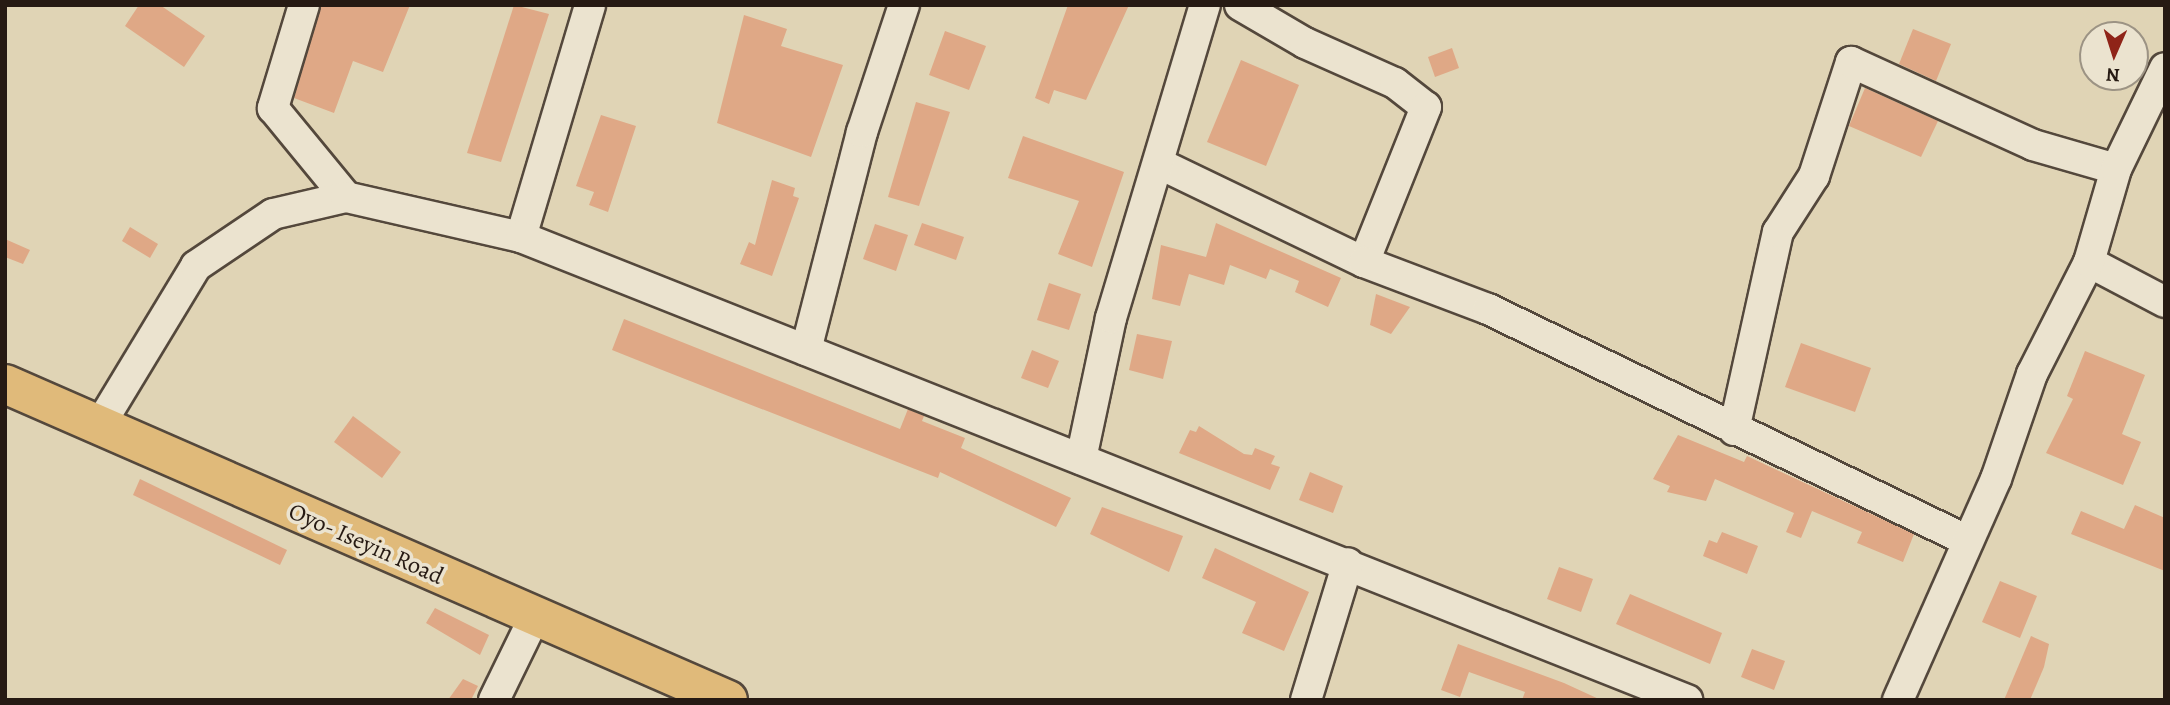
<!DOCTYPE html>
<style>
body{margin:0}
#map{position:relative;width:2170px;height:705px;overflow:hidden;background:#e0d4b5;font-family:Alegreya,serif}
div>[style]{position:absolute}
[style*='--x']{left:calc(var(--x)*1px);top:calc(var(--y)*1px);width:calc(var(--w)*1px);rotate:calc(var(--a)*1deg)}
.building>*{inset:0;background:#dfa886}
.roads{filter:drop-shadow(2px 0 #54483c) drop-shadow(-2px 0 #54483c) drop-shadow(0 2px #54483c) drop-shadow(0 -2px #54483c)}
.minor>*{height:30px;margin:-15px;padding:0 15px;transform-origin:15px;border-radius:15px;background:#ebe3cf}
.major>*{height:38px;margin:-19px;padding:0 19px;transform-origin:19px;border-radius:19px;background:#e0ba7a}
span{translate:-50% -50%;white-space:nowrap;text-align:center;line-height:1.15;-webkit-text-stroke:7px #ebe3cf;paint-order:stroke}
.street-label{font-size:24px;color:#261a13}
.frame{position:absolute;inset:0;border:7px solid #261a13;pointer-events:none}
.north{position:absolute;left:2079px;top:21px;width:70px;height:70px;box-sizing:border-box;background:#ebe3cf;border:2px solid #9c9384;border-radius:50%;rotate:183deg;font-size:19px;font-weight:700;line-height:28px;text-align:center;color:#261a13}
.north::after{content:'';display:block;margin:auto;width:24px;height:32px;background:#8f2418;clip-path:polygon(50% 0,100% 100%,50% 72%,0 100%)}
</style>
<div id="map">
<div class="building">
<div style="clip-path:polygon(139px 5px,160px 5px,205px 36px,184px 67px,125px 26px)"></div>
<div style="clip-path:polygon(321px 5px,410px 5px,383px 72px,353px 61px,334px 113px,294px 98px)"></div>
<div style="clip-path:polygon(514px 5px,549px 14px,501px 162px,467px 153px)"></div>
<div style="clip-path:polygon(1068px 5px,1129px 5px,1086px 100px,1054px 90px,1049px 104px,1035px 98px)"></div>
<div style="clip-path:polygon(744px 15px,787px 29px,781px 46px,843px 65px,811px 157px,717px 123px)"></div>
<div style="clip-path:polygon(1913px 29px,1951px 44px,1936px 81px,1899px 64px)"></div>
<div style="clip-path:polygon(945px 31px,986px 46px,969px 90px,929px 75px)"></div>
<div style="clip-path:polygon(1452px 48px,1459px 68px,1435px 77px,1428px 57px)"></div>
<div style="clip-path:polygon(1241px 60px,1299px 85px,1266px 166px,1207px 142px)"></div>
<div style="clip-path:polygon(1865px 88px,1938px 121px,1921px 157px,1849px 126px)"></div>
<div style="clip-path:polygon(916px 102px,950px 112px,919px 206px,888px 197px)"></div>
<div style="clip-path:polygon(601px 115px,636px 126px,608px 212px,589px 205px,594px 192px,576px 186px)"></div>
<div style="clip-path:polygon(1023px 136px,1124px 172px,1092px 267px,1058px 254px,1079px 201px,1008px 178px)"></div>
<div style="clip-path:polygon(772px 180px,795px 188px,793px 196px,799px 198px,772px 276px,740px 264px,749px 242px,755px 245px)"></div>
<div style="clip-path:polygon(922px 223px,964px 237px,956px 260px,914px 245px)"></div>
<div style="clip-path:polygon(1216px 223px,1341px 278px,1328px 307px,1295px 292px,1299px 281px,1270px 269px,1266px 279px,1230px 265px,1224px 285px,1189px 274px,1180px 306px,1152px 299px,1161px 245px,1206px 257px)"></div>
<div style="clip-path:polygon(875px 224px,908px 235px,896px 271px,863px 259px)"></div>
<div style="clip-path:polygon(130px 227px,158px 244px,150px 258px,122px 241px)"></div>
<div style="clip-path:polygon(5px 239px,30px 250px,23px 264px,5px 257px)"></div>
<div style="clip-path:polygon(1049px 283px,1081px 294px,1069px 330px,1037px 320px)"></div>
<div style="clip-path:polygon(1376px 294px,1410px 307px,1391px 334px,1370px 325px)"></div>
<div style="clip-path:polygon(624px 319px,900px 429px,908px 409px,924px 416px,922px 421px,965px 438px,961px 448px,1071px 498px,1056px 527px,940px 472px,938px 478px,657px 368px,612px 350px)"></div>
<div style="clip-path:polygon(1137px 334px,1172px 341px,1163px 379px,1129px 370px)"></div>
<div style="clip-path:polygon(1801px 343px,1871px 368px,1855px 412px,1785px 387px)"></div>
<div style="clip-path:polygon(1032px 350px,1059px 361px,1048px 388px,1021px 378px)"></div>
<div style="clip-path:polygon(2085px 351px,2145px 375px,2122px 434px,2141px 442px,2123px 485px,2046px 453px,2073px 399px,2067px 396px)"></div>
<div style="clip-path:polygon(353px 416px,401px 452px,382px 478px,334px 442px)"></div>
<div style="clip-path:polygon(1199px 426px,1244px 454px,1252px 455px,1255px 448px,1275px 456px,1271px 464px,1280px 467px,1270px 490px,1179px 453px,1190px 430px,1196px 432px)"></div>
<div style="clip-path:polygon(1678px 435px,1744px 462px,1747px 456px,1914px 534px,1903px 562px,1857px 543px,1862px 532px,1812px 511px,1801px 538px,1786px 532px,1794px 513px,1715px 479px,1706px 501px,1667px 492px,1670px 486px,1653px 479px)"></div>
<div style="clip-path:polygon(1310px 472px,1343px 486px,1333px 513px,1299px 500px)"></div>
<div style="clip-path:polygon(140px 479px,287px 550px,280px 565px,133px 495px)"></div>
<div style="clip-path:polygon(2135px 505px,2165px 518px,2165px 571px,2071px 534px,2081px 511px,2124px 529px)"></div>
<div style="clip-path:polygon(1102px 507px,1183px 536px,1169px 572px,1090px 534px)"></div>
<div style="clip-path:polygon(1722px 532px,1758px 546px,1747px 574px,1703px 556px,1709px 540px,1717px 543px)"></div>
<div style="clip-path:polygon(1215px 548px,1309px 592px,1284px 651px,1242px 633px,1256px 602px,1202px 578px)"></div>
<div style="clip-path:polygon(1559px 567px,1593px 579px,1581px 612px,1547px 599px)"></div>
<div style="clip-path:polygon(2000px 581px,2037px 596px,2020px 638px,1982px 622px)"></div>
<div style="clip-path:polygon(1630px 594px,1722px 633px,1710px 664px,1616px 624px)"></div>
<div style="clip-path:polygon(435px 608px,489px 635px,480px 655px,426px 623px)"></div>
<div style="clip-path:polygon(2031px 636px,2049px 644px,2044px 667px,2030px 700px,2004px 700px)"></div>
<div style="clip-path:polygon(1458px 644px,1564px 683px,1601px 700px,1522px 700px,1525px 692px,1469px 672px,1460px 697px,1441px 690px)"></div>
<div style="clip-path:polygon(1752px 649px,1785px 661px,1774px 690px,1741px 677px)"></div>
<div style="clip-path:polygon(463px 679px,478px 686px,471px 700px,448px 700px)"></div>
</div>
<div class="roads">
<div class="minor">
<div style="--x:304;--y:5;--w:108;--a:106.8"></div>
<div style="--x:273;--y:108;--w:115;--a:50.6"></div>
<div style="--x:1240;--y:5;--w:75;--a:30.3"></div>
<div style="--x:1305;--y:43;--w:98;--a:24"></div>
<div style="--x:1395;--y:83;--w:39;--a:38"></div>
<div style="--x:1426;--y:107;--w:167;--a:111.8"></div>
<div style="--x:1160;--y:164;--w:226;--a:25.7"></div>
<div style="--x:1364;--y:262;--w:133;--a:20.8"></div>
<div style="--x:1488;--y:309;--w:529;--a:25.79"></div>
<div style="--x:521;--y:237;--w:242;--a:-73.4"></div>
<div style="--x:2089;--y:262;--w:86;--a:27.8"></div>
<div style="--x:806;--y:350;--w:225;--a:-75.6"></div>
<div style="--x:862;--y:132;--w:134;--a:-71.7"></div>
<div style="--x:98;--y:428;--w:189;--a:-58.8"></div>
<div style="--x:196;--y:266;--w:93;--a:-34"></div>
<div style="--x:273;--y:214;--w:75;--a:-13.1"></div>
<div style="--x:346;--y:197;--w:180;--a:12.9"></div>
<div style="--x:521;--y:237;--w:1255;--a:21.66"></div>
<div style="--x:1734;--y:430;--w:203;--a:-77.5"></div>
<div style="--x:1778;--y:232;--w:67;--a:-57.3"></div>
<div style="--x:1814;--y:176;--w:120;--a:-72"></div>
<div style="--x:1851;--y:62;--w:200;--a:24.5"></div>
<div style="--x:2033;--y:145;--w:86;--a:16.1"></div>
<div style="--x:1081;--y:459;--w:144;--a:-78"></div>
<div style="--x:1111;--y:318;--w:327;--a:-73.3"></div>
<div style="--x:494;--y:700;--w:91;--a:-64"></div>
<div style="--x:1306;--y:700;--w:143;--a:-73"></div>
<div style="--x:1898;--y:700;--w:242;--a:-66.1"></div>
<div style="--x:1996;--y:479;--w:111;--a:-71.1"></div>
<div style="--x:2032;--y:374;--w:126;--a:-63"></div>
<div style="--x:2089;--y:262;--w:97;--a:-73.8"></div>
<div style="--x:2116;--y:169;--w:112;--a:-64.1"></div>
</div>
<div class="major">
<div style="--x:5;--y:384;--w:789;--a:23.61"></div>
</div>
</div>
<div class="street-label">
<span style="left:366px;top:544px;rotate:24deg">Oyo- Iseyin Road</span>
</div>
<div class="frame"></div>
<div class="north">N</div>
</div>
